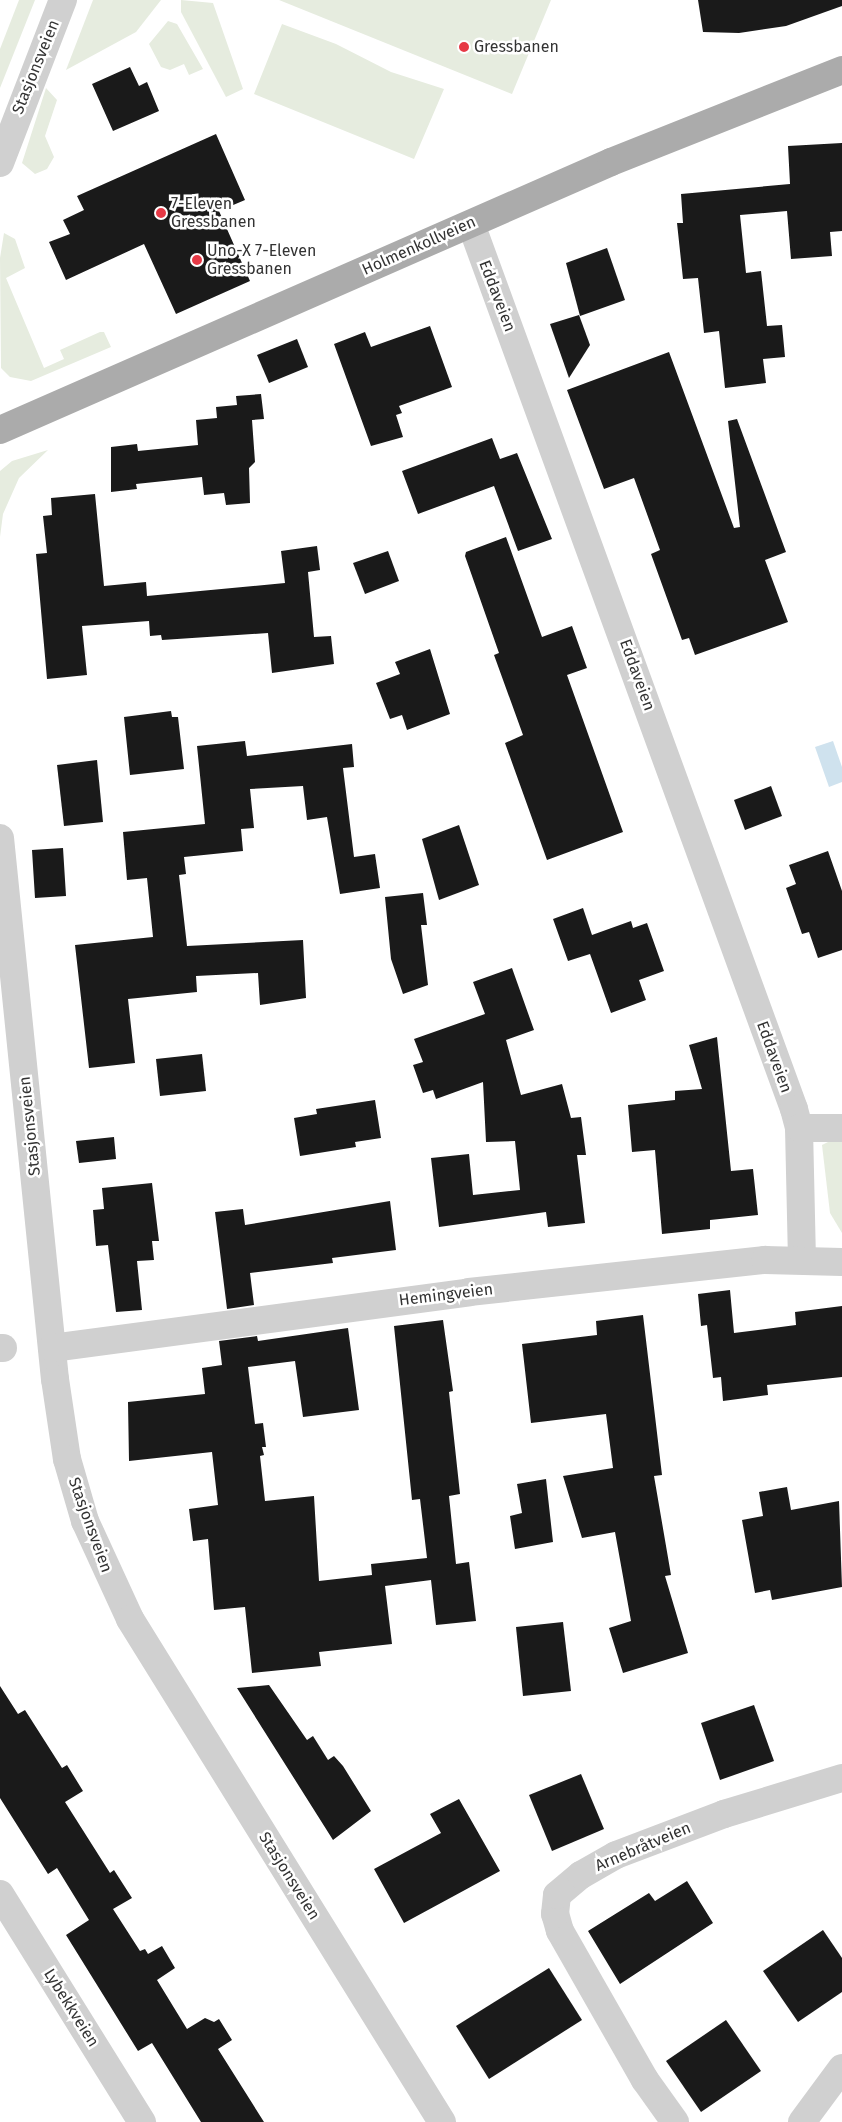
<!DOCTYPE html>
<meta charset="utf-8">
<style>
body{margin:0}
#map{position:relative;width:842px;height:2122px;overflow:hidden;background:#fff;font-family:"Fira Sans",sans-serif}
div>[style]{position:absolute}
[style*='--x']{left:calc(var(--x)*1px);top:calc(var(--y)*1px);width:calc(var(--w)*1px);rotate:calc(var(--a)*1deg)}
.green>*{inset:0;background:#e6ecdf}
.water>*{inset:0;background:#cfe2ee}
.building>*{inset:0;background:#1a1a1a}
.minor>*{height:28px;margin:-14px;padding:0 14px;transform-origin:14px;border-radius:14px;background:#d0d0d0}
.major>*{height:28px;margin:-14px;padding:0 14px;transform-origin:14px;border-radius:14px;background:#ababab}
.dots>*{width:14px;height:14px;translate:-50% -50%;box-sizing:border-box;border:2px solid #fff;border-radius:50%}
span{translate:-50% -50%;white-space:nowrap;text-align:center;line-height:1.15;-webkit-text-stroke:5px #fff;paint-order:stroke}
.poi-label{font-size:16px;color:#333}
.left{translate:0 -50%;text-align:left}
.street-label{font-size:16px;color:#333}
</style>
<div id="map">
<div class="green">
<div style="clip-path:polygon(19px 0,35px 0,0 88px,0 49px)"></div>
<div style="clip-path:polygon(93px 0,161px 0,136px 32px,66px 70px)"></div>
<div style="clip-path:polygon(181px 0,213px 3px,243px 89px,226px 97px,181px 12px)"></div>
<div style="clip-path:polygon(279px 0,551px 0,512px 94px)"></div>
<div style="clip-path:polygon(168px 21px,177px 24px,203px 69px,189px 75px,184px 64px,170px 70px,161px 67px,149px 44px)"></div>
<div style="clip-path:polygon(282px 24px,336px 44px,391px 72px,444px 89px,414px 159px,254px 94px)"></div>
<div style="clip-path:polygon(46px 88px,57px 100px,45px 136px,54px 157px,47px 169px,35px 174px,22px 163px)"></div>
<div style="clip-path:polygon(4px 233px,15px 239px,25px 268px,6px 278px,44px 368px,64px 359px,60px 350px,100px 332px,104px 332px,111px 347px,31px 381px,10px 377px,1px 368px,0 258px)"></div>
<div style="clip-path:polygon(48px 450px,19px 478px,3px 514px,0 537px,0 471px,12px 461px)"></div>
<div style="clip-path:polygon(842px 1135px,842px 1233px,830px 1213px,822px 1145px)"></div>
</div>
<div class="water">
<div style="clip-path:polygon(833px 741px,842px 767px,842px 782px,829px 787px,815px 747px)"></div>
</div>
<div class="building">
<div style="clip-path:polygon(698px 0,842px 0,842px 6px,786px 26px,739px 33px,703px 32px)"></div>
<div style="clip-path:polygon(130px 67px,139px 86px,147px 82px,159px 111px,113px 131px,92px 84px)"></div>
<div style="clip-path:polygon(216px 134px,245px 200px,219px 211px,250px 281px,176px 314px,144px 244px,66px 280px,49px 242px,70px 234px,63px 220px,84px 210px,77px 196px)"></div>
<div style="clip-path:polygon(842px 143px,842px 231px,830px 232px,832px 256px,791px 259px,787px 211px,740px 215px,746px 273px,761px 271px,767px 326px,782px 325px,785px 357px,763px 359px,766px 383px,725px 388px,719px 331px,704px 333px,698px 278px,683px 279px,677px 223px,683px 223px,681px 194px,790px 184px,788px 146px)"></div>
<div style="clip-path:polygon(607px 248px,625px 300px,580px 316px,566px 263px)"></div>
<div style="clip-path:polygon(579px 315px,590px 345px,569px 378px,550px 324px)"></div>
<div style="clip-path:polygon(430px 326px,452px 387px,399px 406px,402px 413px,396px 415px,403px 437px,371px 446px,334px 344px,365px 332px,371px 347px)"></div>
<div style="clip-path:polygon(297px 339px,308px 367px,269px 383px,257px 355px)"></div>
<div style="clip-path:polygon(669px 352px,734px 528px,740px 527px,728px 421px,737px 419px,786px 552px,765px 560px,788px 622px,695px 655px,689px 638px,682px 640px,651px 554px,660px 550px,634px 478px,604px 489px,567px 390px)"></div>
<div style="clip-path:polygon(261px 394px,264px 419px,252px 420px,255px 462px,249px 468px,250px 503px,226px 505px,224px 493px,204px 495px,202px 477px,136px 484px,137px 489px,111px 492px,111px 447px,137px 444px,138px 451px,198px 445px,196px 420px,217px 418px,216px 407px,237px 405px,236px 396px)"></div>
<div style="clip-path:polygon(492px 438px,500px 459px,517px 453px,552px 539px,518px 551px,494px 486px,418px 514px,402px 471px)"></div>
<div style="clip-path:polygon(95px 494px,104px 586px,146px 582px,147px 596px,285px 583px,281px 551px,317px 546px,320px 570px,308px 572px,314px 637px,331px 636px,334px 664px,272px 673px,268px 633px,162px 640px,161px 635px,150px 636px,149px 621px,82px 626px,87px 675px,47px 679px,36px 554px,47px 553px,43px 516px,52px 515px,51px 498px)"></div>
<div style="clip-path:polygon(506px 537px,542px 637px,572px 626px,587px 668px,567px 675px,623px 832px,547px 860px,505px 743px,523px 735px,494px 655px,499px 653px,465px 556px,466px 552px)"></div>
<div style="clip-path:polygon(388px 551px,399px 581px,365px 594px,353px 563px)"></div>
<div style="clip-path:polygon(430px 649px,450px 714px,407px 730px,402px 715px,390px 719px,376px 683px,400px 674px,395px 662px)"></div>
<div style="clip-path:polygon(171px 711px,172px 717px,178px 717px,184px 769px,130px 775px,124px 717px)"></div>
<div style="clip-path:polygon(245px 741px,247px 756px,352px 744px,354px 767px,343px 768px,354px 857px,375px 854px,380px 888px,340px 894px,327px 817px,307px 820px,303px 786px,250px 789px,254px 828px,241px 829px,243px 851px,184px 857px,186px 874px,179px 875px,187px 946px,303px 940px,306px 998px,260px 1005px,258px 973px,196px 976px,197px 992px,128px 999px,135px 1063px,89px 1068px,75px 945px,153px 937px,147px 878px,127px 880px,123px 832px,205px 824px,197px 746px)"></div>
<div style="clip-path:polygon(97px 760px,103px 822px,64px 826px,57px 765px)"></div>
<div style="clip-path:polygon(771px 786px,782px 816px,745px 830px,734px 800px)"></div>
<div style="clip-path:polygon(459px 825px,479px 885px,439px 900px,422px 839px)"></div>
<div style="clip-path:polygon(63px 848px,66px 896px,35px 898px,32px 850px)"></div>
<div style="clip-path:polygon(828px 851px,842px 891px,842px 950px,818px 958px,809px 932px,802px 934px,786px 888px,796px 884px,789px 865px)"></div>
<div style="clip-path:polygon(423px 893px,427px 925px,421px 925px,428px 985px,403px 994px,391px 959px,385px 897px)"></div>
<div style="clip-path:polygon(583px 908px,592px 935px,631px 921px,633px 928px,647px 923px,664px 971px,639px 980px,646px 1000px,611px 1013px,590px 954px,568px 961px,553px 919px)"></div>
<div style="clip-path:polygon(512px 968px,534px 1030px,506px 1040px,521px 1095px,562px 1084px,571px 1118px,581px 1117px,586px 1155px,577px 1155px,585px 1223px,548px 1227px,546px 1212px,439px 1227px,431px 1158px,469px 1154px,473px 1195px,520px 1190px,515px 1141px,486px 1142px,483px 1082px,436px 1099px,433px 1090px,423px 1093px,413px 1065px,423px 1062px,414px 1039px,485px 1014px,473px 982px)"></div>
<div style="clip-path:polygon(717px 1037px,731px 1171px,753px 1169px,758px 1215px,710px 1220px,710px 1229px,662px 1234px,655px 1150px,632px 1152px,628px 1105px,675px 1100px,675px 1091px,702px 1089px,689px 1045px)"></div>
<div style="clip-path:polygon(202px 1054px,206px 1091px,160px 1096px,156px 1059px)"></div>
<div style="clip-path:polygon(375px 1100px,381px 1138px,355px 1142px,356px 1147px,300px 1156px,294px 1118px,317px 1114px,316px 1109px)"></div>
<div style="clip-path:polygon(114px 1137px,116px 1159px,79px 1163px,76px 1141px)"></div>
<div style="clip-path:polygon(152px 1183px,159px 1241px,152px 1241px,154px 1260px,137px 1261px,142px 1310px,116px 1312px,108px 1245px,96px 1246px,93px 1210px,104px 1209px,102px 1188px)"></div>
<div style="clip-path:polygon(390px 1201px,396px 1250px,332px 1258px,333px 1263px,250px 1273px,254px 1305px,227px 1309px,215px 1212px,243px 1209px,245px 1225px)"></div>
<div style="clip-path:polygon(730px 1290px,734px 1333px,796px 1325px,795px 1312px,842px 1306px,842px 1377px,767px 1385px,768px 1395px,723px 1401px,721px 1377px,713px 1378px,707px 1325px,701px 1326px,698px 1294px)"></div>
<div style="clip-path:polygon(643px 1315px,662px 1475px,654px 1476px,671px 1575px,665px 1576px,688px 1653px,623px 1673px,609px 1628px,631px 1621px,615px 1532px,582px 1538px,563px 1476px,613px 1468px,606px 1414px,531px 1423px,522px 1344px,597px 1335px,596px 1321px)"></div>
<div style="clip-path:polygon(443px 1320px,453px 1391px,449px 1392px,460px 1494px,449px 1496px,456px 1564px,469px 1562px,476px 1621px,436px 1625px,431px 1580px,385px 1586px,392px 1644px,319px 1652px,321px 1666px,252px 1673px,245px 1607px,214px 1610px,208px 1539px,193px 1541px,189px 1509px,218px 1505px,212px 1452px,129px 1461px,128px 1402px,205px 1394px,202px 1368px,222px 1365px,219px 1341px,257px 1336px,258px 1341px,348px 1328px,359px 1410px,303px 1417px,295px 1361px,248px 1367px,255px 1424px,263px 1423px,266px 1447px,262px 1447px,264px 1455px,260px 1456px,265px 1501px,314px 1496px,319px 1581px,372px 1575px,371px 1564px,427px 1558px,420px 1499px,412px 1500px,394px 1326px)"></div>
<div style="clip-path:polygon(546px 1479px,553px 1542px,515px 1549px,510px 1516px,522px 1513px,517px 1484px)"></div>
<div style="clip-path:polygon(787px 1487px,791px 1510px,839px 1501px,842px 1587px,772px 1600px,770px 1590px,755px 1593px,742px 1520px,763px 1516px,759px 1492px)"></div>
<div style="clip-path:polygon(563px 1622px,571px 1691px,523px 1696px,516px 1627px)"></div>
<div style="clip-path:polygon(269px 1685px,307px 1740px,313px 1736px,328px 1760px,334px 1756px,343px 1766px,371px 1811px,333px 1840px,237px 1688px)"></div>
<div style="clip-path:polygon(0 1686px,18px 1714px,25px 1710px,62px 1768px,67px 1765px,83px 1791px,65px 1802px,110px 1873px,114px 1870px,132px 1898px,113px 1909px,140px 1951px,145px 1949px,148px 1954px,162px 1946px,175px 1968px,157px 1980px,187px 2029px,205px 2018px,214px 2022px,219px 2019px,232px 2040px,218px 2049px,264px 2122px,201px 2122px,152px 2043px,138px 2051px,66px 1935px,89px 1920px,57px 1868px,48px 1874px,0 1798px)"></div>
<div style="clip-path:polygon(754px 1705px,774px 1761px,720px 1780px,701px 1723px)"></div>
<div style="clip-path:polygon(581px 1774px,604px 1829px,552px 1851px,529px 1795px)"></div>
<div style="clip-path:polygon(459px 1799px,500px 1871px,404px 1923px,374px 1869px,441px 1833px,430px 1814px)"></div>
<div style="clip-path:polygon(687px 1881px,713px 1923px,620px 1984px,588px 1931px,649px 1893px,655px 1901px)"></div>
<div style="clip-path:polygon(823px 1930px,842px 1958px,842px 1992px,798px 2022px,763px 1971px)"></div>
<div style="clip-path:polygon(549px 1968px,582px 2020px,489px 2079px,456px 2026px)"></div>
<div style="clip-path:polygon(726px 2020px,761px 2071px,701px 2112px,666px 2061px)"></div>
</div>
<div class="minor">
<div style="--x:0;--y:163;--w:175;--a:-68.9"></div>
<div style="--x:471;--y:224;--w:942;--a:69.95"></div>
<div style="--x:794;--y:1109;--w:20;--a:75"></div>
<div style="--x:799;--y:1128;--w:132;--a:88.7"></div>
<div style="--x:0;--y:838;--w:544;--a:84.2"></div>
<div style="--x:55;--y:1379;--w:81;--a:81.5"></div>
<div style="--x:67;--y:1459;--w:65;--a:73.8"></div>
<div style="--x:85;--y:1521;--w:108;--a:65.3"></div>
<div style="--x:130;--y:1619;--w:592;--a:58.19"></div>
<div style="--x:799;--y:1128;--w:43;--a:0"></div>
<div style="--x:0;--y:1348;--w:3;--a:0"></div>
<div style="--x:52;--y:1348;--w:421;--a:-7.6"></div>
<div style="--x:469;--y:1292;--w:298;--a:-6.2"></div>
<div style="--x:765;--y:1260;--w:77;--a:1.5"></div>
<div style="--x:0;--y:1894;--w:269;--a:58.1"></div>
<div style="--x:675;--y:2122;--w:52;--a:-125.5"></div>
<div style="--x:645;--y:2080;--w:172;--a:-119.7"></div>
<div style="--x:560;--y:1931;--w:18;--a:-106"></div>
<div style="--x:555;--y:1914;--w:19;--a:-84"></div>
<div style="--x:557;--y:1895;--w:31;--a:-40"></div>
<div style="--x:581;--y:1875;--w:40;--a:-29.7"></div>
<div style="--x:616;--y:1855;--w:116;--a:-20.8"></div>
<div style="--x:724;--y:1814;--w:123;--a:-17"></div>
<div style="--x:802;--y:2122;--w:67;--a:-53.5"></div>
</div>
<div class="major">
<div style="--x:0;--y:430;--w:667;--a:-23.68"></div>
<div style="--x:611;--y:162;--w:249;--a:-21.7"></div>
</div>
<div class="dots">
<div style="left:464px;top:47px;background:#e63946"></div>
<div style="left:161px;top:213px;background:#e63946"></div>
<div style="left:197px;top:260px;background:#e63946"></div>
</div>
<div class="poi-label">
<span class="left" style="left:474px;top:47px">Gressbanen</span>
<span class="left" style="left:171px;top:213px">7-Eleven<br>Gressbanen</span>
<span class="left" style="left:207px;top:260px">Uno-X 7-Eleven<br>Gressbanen</span>
</div>
<div class="street-label">
<span style="left:36px;top:67px;rotate:-68deg">Stasjonsveien</span>
<span style="left:419px;top:246px;rotate:-24deg">Holmenkollveien</span>
<span style="left:497px;top:296px;rotate:69deg">Eddaveien</span>
<span style="left:637px;top:675px;rotate:70deg">Eddaveien</span>
<span style="left:774px;top:1057px;rotate:70deg">Eddaveien</span>
<span style="left:30px;top:1126px;rotate:-96deg">Stasjonsveien</span>
<span style="left:446px;top:1295px;rotate:-7deg">Hemingveien</span>
<span style="left:90px;top:1525px;rotate:70deg">Stasjonsveien</span>
<span style="left:643px;top:1847px;rotate:-23deg">Arnebråtveien</span>
<span style="left:289px;top:1876px;rotate:58deg">Stasjonsveien</span>
<span style="left:71px;top:2008px;rotate:58deg">Lybekkveien</span>
</div>
</div>
